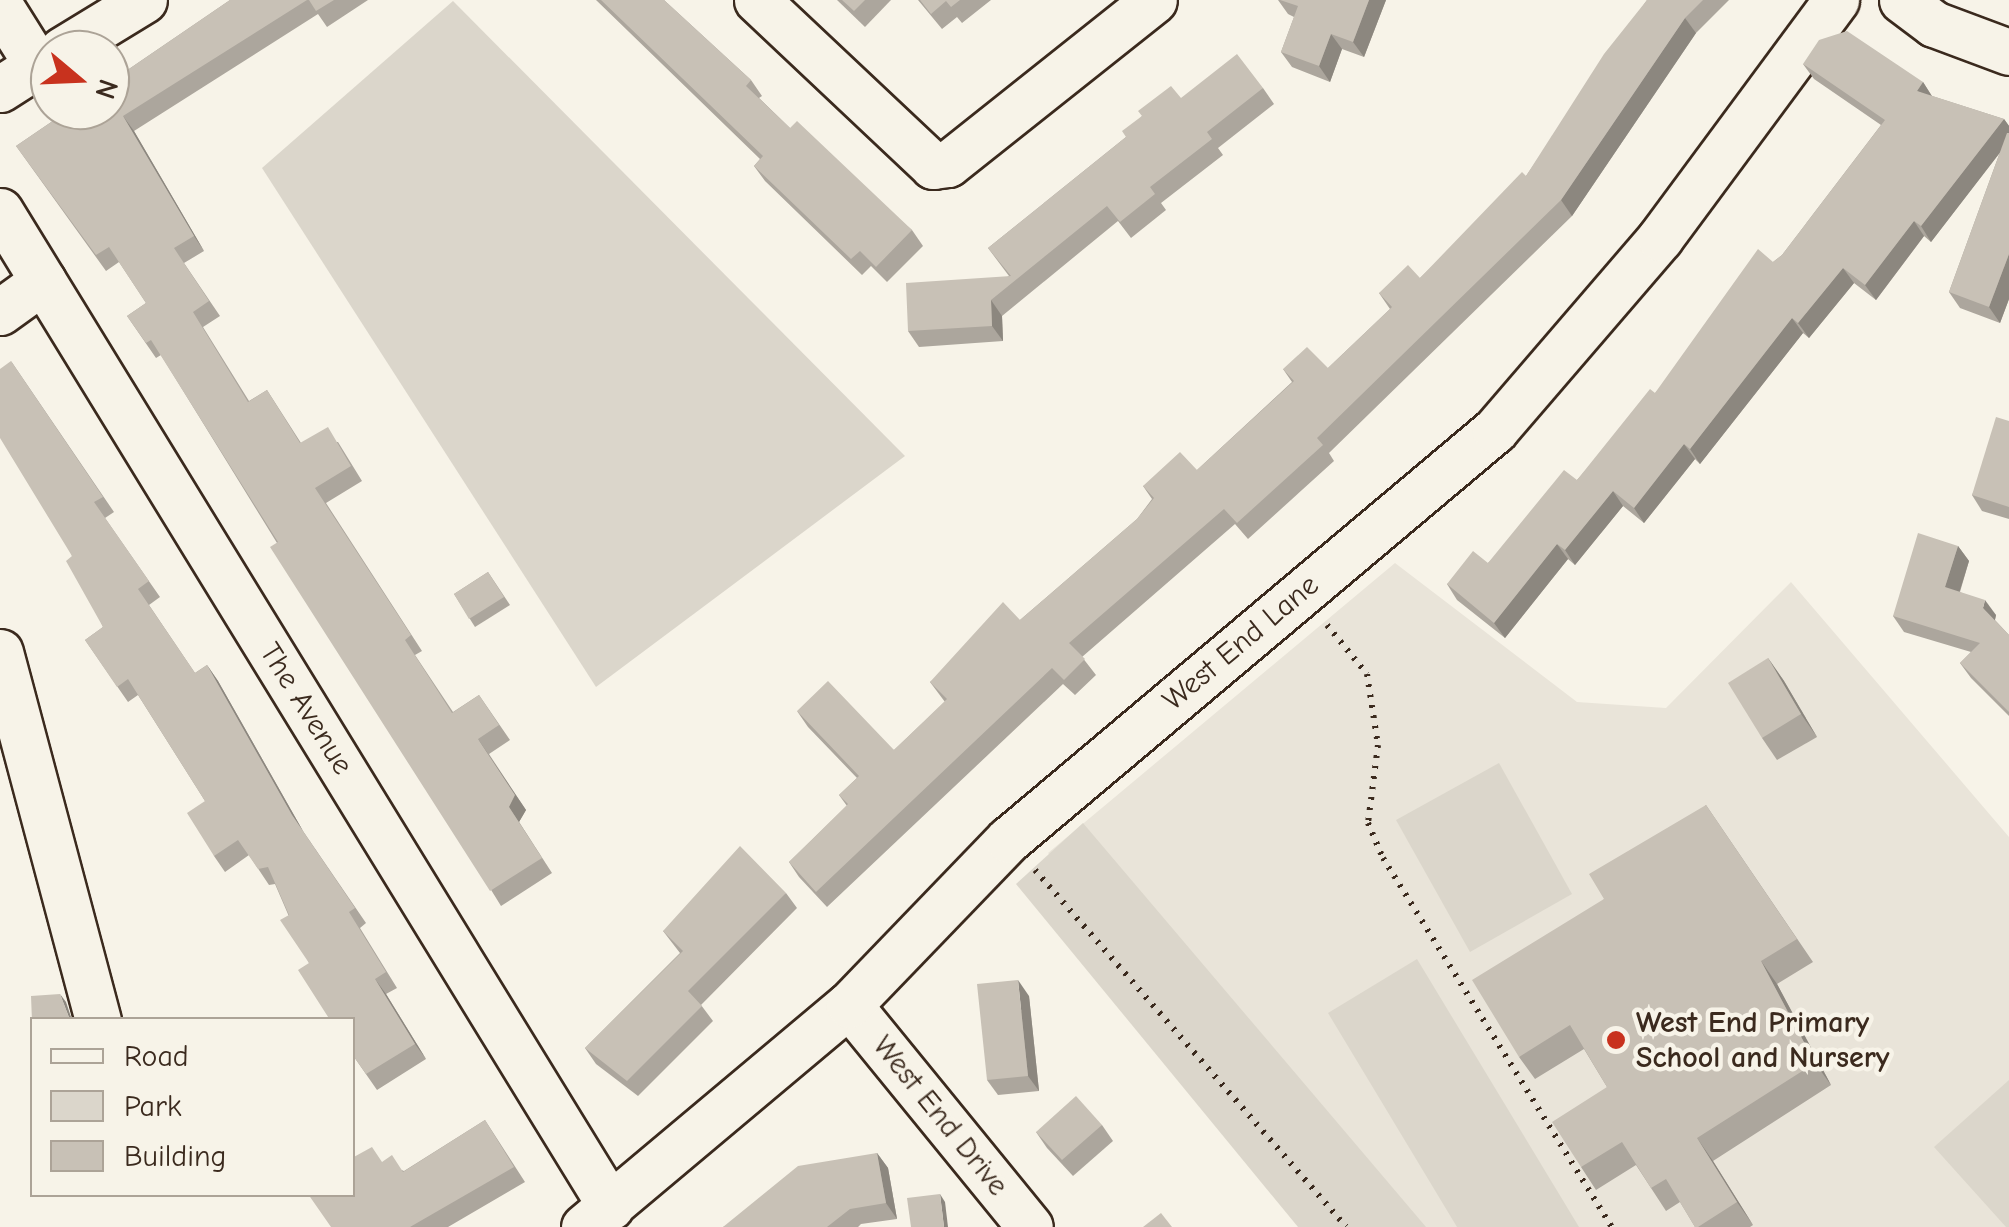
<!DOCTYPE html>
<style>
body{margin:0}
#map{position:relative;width:2009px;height:1227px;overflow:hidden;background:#f7f3e8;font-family:"Comic Neue",sans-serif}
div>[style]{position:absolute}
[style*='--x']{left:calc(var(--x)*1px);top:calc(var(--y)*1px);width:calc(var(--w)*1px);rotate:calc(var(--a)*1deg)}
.built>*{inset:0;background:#e9e4d9}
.green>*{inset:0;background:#dbd6cb}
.path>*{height:6px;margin-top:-3px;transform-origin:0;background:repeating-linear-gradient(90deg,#3b2a1e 0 2.5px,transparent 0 10.5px)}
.roads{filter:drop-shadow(2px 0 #3b2a1e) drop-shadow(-2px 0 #3b2a1e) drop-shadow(0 2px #3b2a1e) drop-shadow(0 -2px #3b2a1e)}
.minor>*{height:45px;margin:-22.5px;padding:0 22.5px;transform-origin:22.5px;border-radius:22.5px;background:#f7f3e8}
.wall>*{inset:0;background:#aca69d}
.shaded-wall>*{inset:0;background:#8c877f}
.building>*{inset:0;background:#c8c1b6}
.dots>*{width:28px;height:28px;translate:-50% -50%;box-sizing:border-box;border:5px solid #f7f3e8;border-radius:50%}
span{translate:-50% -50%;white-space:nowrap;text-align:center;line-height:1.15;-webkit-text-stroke:9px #f7f3e8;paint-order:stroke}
.street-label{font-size:30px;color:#3b2a1e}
.poi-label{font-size:30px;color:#3b2a1e;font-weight:700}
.left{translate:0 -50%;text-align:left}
.legend{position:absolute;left:30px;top:1017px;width:325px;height:180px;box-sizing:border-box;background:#f7f3e8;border:2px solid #aca397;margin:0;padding:12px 18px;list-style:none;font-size:30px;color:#3b2a1e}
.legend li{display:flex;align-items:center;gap:20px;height:50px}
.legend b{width:50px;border:2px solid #aca397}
.north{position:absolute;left:30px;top:30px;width:100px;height:100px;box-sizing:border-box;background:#f7f3e8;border:2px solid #aca397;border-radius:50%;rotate:109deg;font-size:28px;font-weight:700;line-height:40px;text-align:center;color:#3b2a1e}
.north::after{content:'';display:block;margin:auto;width:35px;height:45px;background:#c8321e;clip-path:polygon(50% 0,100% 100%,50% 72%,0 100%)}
</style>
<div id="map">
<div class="built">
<div style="clip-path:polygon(1395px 563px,1577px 702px,1666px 708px,1791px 582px,2009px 837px,2009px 1227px,1399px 1227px,1048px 853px)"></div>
</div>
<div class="green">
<div style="clip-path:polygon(453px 1px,905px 456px,596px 687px,262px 168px)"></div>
<div style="clip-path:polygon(1499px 763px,1572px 894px,1470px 952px,1396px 820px)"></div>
<div style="clip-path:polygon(1083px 823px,1426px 1227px,1298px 1227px,1016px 884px)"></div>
<div style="clip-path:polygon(1417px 959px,1579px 1227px,1457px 1227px,1328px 1013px)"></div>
<div style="clip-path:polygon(2009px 1080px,2009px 1227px,2006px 1227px,1934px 1147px)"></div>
</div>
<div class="path">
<div style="--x:1327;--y:625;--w:63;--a:50.8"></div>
<div style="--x:1367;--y:674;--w:72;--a:81.2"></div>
<div style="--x:1378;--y:745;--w:79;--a:97.3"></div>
<div style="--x:1368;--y:823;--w:38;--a:67"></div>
<div style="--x:1383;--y:858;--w:434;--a:58.2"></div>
<div style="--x:1035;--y:870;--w:473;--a:48.9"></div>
</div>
<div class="roads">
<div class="minor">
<div style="--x:757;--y:0;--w:242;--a:43.3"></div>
<div style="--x:933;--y:166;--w:15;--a:-8"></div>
<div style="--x:948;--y:164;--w:263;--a:-38.5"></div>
<div style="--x:1902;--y:0;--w:40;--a:37"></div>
<div style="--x:1934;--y:24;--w:80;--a:20.5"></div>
<div style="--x:0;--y:6;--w:70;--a:57.9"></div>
<div style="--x:62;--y:50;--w:96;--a:-31.4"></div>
<div style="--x:0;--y:89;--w:59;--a:-32.6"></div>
<div style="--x:0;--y:211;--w:1168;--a:58.47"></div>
<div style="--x:0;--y:312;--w:53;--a:-35.8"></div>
<div style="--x:0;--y:652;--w:381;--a:75.1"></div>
<div style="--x:849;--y:1005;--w:286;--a:50.8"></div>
<div style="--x:584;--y:1227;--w:346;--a:-40"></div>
<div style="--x:849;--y:1005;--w:229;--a:-46.1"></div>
<div style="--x:1008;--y:840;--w:637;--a:-40.09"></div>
<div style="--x:1495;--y:430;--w:253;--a:-49.3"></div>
<div style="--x:1660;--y:238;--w:296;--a:-53.5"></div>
</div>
</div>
<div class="wall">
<div style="clip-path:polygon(230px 0,368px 0,327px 27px,318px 14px,134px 131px,204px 251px,184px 263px,220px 316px,203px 327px,249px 401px,267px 390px,301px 443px,338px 442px,362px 481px,326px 503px,422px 651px,415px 655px,453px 712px,479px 695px,510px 740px,489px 754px,526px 810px,519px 822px,552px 873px,501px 906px,161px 355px,156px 358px,127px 316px,146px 303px,119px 262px,106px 271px,16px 146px)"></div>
<div style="clip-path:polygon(596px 0,664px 0,751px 80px,762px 96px,759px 98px,790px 128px,912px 230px,923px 246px,887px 282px,871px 266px,862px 275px,765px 181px,754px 166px,760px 159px)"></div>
<div style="clip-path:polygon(837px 0,891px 0,865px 27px)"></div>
<div style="clip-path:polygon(918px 0,991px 0,962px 23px,957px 17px,942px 29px)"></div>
<div style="clip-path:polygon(1278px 0,1386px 0,1364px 57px,1342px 49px,1330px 82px,1292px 67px,1281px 52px,1294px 17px,1288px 14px)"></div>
<div style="clip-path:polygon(1647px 0,1729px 0,1696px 33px,1572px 216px,1329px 453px,1334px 461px,1248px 539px,1235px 524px,1082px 657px,1096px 675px,1075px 695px,1063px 684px,827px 907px,799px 877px,789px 862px,847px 806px,839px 795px,857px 778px,808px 727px,797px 711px,894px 750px,945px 702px,930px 682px,1020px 620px,1137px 519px,1152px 499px,1143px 486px,1197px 470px,1292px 382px,1283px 369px,1328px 368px,1390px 309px,1379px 293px,1420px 278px,1526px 176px)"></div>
<div style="clip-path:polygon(1803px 64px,1923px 82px,1932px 96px,2004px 119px,2009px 126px,2009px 299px,2000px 323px,1960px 308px,1949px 292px,2000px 152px,1931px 242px,1924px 236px,1876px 300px,1854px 283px,1809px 338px,1803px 333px,1700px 464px,1695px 459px,1644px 523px,1623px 506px,1575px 565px,1568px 559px,1505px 638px,1457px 600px,1447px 584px,1488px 563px,1577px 480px,1773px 262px,1782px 255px,1881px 125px,1814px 79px)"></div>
<div style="clip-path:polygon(1263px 88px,1274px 104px,1218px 148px,1223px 155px,1161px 203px,1166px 210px,1131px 238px,1118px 221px,1002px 316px,1003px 341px,919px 347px,908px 331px,1009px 276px,988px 248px,1126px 137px,1142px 116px,1181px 98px)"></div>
<div style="clip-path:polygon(11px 361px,114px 512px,105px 518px,160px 597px,149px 605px,195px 673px,207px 665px,218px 681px,303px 831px,366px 923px,360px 928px,397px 988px,386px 994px,426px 1059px,377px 1090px,352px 1054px,309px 963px,275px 884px,269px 885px,249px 855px,225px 872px,214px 856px,205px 801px,138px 695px,128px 702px,85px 640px,103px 627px,72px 556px)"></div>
<div style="clip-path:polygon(2009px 421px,2009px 519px,1982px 511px,1972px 495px)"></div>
<div style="clip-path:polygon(1958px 546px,1969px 561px,1960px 592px,1996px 615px,1995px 620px,2009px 635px,2009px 716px,1971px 678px,1960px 663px,1971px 652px,1904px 632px,1893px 616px)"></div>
<div style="clip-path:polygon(488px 572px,510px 605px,475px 627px,454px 594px)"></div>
<div style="clip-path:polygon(1768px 658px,1784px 681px,1817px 737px,1777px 760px,1762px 738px)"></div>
<div style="clip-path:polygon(1706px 805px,1813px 962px,1777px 984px,1831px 1085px,1713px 1161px,1753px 1225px,1750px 1227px,1695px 1227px,1680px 1202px,1666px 1211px,1636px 1165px,1596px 1190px,1581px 1167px,1607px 1087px,1584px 1049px,1535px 1079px,1519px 1057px,1604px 899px)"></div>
<div style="clip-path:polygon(786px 893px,797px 908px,701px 1005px,713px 1021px,638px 1096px,596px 1064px,585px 1048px,680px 953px,663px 931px)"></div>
<div style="clip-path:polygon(1029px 996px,1039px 1091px,998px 1095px,987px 1080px)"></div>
<div style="clip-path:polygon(485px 1120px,525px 1182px,448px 1227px,331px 1227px,383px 1162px,404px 1171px)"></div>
<div style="clip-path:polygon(1102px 1125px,1113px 1141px,1073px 1176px,1047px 1148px,1036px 1132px)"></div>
<div style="clip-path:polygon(877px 1153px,888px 1168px,897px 1219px,861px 1224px,858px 1227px,723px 1227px)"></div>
</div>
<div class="shaded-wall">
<div style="clip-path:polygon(1369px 0,1386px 0,1364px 57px,1353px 42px)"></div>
<div style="clip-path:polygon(1685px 18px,1696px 33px,1572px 216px,1561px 200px)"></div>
<div style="clip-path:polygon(1331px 34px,1342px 49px,1330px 82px,1319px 66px)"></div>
<div style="clip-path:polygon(1923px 82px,1933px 98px,1917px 91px)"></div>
<div style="clip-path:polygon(123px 116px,134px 131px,204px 251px,194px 236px)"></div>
<div style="clip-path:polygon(2004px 119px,2009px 126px,2009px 141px,1931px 242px,1921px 226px)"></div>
<div style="clip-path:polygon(1914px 221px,1924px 236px,1876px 300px,1865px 285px)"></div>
<div style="clip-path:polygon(2009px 254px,2009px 299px,2000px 323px,1989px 307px)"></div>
<div style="clip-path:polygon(1843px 268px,1854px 283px,1809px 338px,1798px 323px)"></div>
<div style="clip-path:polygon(991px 300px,1002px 316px,1003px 341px,992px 326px)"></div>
<div style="clip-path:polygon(1792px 318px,1803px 333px,1700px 464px,1690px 449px)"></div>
<div style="clip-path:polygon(1684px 444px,1695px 459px,1644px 523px,1634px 508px)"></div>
<div style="clip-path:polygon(1613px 491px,1623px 506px,1575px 565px,1565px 550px)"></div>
<div style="clip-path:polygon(1557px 544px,1568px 559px,1505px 638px,1494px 623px)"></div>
<div style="clip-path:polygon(1958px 546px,1969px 561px,1956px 603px,1945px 587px)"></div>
<div style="clip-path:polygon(1985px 600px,1996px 615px,1994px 624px,1983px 608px)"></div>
<div style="clip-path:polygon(1768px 658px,1784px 681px,1817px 737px,1801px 714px)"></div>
<div style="clip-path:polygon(207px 665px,218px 681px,303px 831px,366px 923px,292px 815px)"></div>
<div style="clip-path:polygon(478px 739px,526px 810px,519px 822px,552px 873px,509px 807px)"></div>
<div style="clip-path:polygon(1761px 961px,1777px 984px,1831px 1085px,1815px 1063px)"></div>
<div style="clip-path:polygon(375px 979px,386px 994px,426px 1059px,415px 1044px)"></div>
<div style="clip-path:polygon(1018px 980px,1029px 996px,1039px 1091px,1028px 1076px)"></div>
<div style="clip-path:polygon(60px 994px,66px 1002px,72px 1020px,70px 1020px)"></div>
<div style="clip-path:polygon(1697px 1138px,1713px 1161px,1753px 1225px,1737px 1202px)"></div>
<div style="clip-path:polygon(877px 1153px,888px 1168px,897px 1219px,886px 1203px)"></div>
<div style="clip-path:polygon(940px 1194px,945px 1202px,948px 1227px,944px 1227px)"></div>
</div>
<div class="building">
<div style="clip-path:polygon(230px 0,307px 0,123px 116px,194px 236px,174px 248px,209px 301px,193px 312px,248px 402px,267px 390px,300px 443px,328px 427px,351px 466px,315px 488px,411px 635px,405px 640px,452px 713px,479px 695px,499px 725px,478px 739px,515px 795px,509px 807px,542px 858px,490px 891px,270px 547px,278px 542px,151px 340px,146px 343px,127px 316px,146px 303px,109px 247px,96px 255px,16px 146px,69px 110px,110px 110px,110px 82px)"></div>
<div style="clip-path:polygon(309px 0,334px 0,316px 11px)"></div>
<div style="clip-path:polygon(601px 0,664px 0,751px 80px,746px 86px,790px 128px,797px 121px,912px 230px,876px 267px,860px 251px,851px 259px,754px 166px,763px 156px)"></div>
<div style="clip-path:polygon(842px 0,865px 0,854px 11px)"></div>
<div style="clip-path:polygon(920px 0,960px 0,951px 7px,946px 1px,931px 14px)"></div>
<div style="clip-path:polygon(1280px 0,1369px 0,1353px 42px,1331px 34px,1319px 66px,1281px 52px,1298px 6px)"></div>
<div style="clip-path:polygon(1647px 0,1703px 0,1685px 18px,1561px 200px,1317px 438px,1323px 445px,1237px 523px,1224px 509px,1069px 643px,1085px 659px,1064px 680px,1052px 668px,816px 892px,789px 862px,848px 804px,839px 795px,859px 776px,797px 711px,828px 681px,894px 750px,947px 699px,930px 682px,1003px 602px,1020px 620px,1137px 519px,1154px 498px,1143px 486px,1180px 452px,1197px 470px,1294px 381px,1283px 369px,1307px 347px,1328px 368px,1392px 307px,1379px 293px,1408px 265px,1420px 278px,1522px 172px,1526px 176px,1604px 54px)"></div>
<div style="clip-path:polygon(1847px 31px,1923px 82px,1917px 91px,2004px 119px,1921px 226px,1914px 221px,1865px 285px,1843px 268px,1798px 323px,1792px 318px,1690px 449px,1684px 444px,1634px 508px,1613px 491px,1565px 550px,1557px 544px,1494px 623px,1447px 584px,1473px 551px,1488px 563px,1564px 470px,1577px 480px,1650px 389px,1655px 393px,1758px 249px,1773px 262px,1782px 255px,1885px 120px,1803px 64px,1819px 40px)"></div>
<div style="clip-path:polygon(1237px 54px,1263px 88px,1207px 132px,1212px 139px,1150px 187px,1155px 194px,1120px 222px,1107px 206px,991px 300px,992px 326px,908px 331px,906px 283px,1011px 276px,988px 248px,1126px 137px,1122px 131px,1142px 116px,1138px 111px,1171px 86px,1181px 98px)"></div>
<div style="clip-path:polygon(2007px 133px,2009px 133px,2009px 254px,1989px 307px,1949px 292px)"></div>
<div style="clip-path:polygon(11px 361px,103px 497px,94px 502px,149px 581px,138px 589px,195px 673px,207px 665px,292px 815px,355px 908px,349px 912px,386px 972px,375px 979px,415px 1044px,366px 1074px,352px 1054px,352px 1020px,330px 1020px,298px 970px,309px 963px,280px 920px,289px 915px,268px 867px,258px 869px,238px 840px,214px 856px,187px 813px,205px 801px,128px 679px,117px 687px,85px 640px,103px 627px,66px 561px,72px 556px,0 438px,0 369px)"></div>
<div style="clip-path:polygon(1996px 417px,2009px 421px,2009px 507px,1972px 495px)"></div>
<div style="clip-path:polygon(1918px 533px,1958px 546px,1945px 587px,1985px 600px,1983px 608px,2009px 635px,2009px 712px,1960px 663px,1980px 643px,1893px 616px)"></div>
<div style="clip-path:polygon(488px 572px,504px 597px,469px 619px,454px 594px)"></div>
<div style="clip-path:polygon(1768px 658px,1801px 714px,1762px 738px,1728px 683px)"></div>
<div style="clip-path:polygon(1706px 805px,1797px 939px,1761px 961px,1815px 1063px,1697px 1138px,1737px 1202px,1698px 1227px,1695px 1227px,1666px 1179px,1651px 1188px,1622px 1142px,1581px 1167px,1552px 1122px,1607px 1087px,1570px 1025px,1519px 1057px,1472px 980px,1604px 899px,1589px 874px)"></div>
<div style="clip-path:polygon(740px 846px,786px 893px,688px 991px,702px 1006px,627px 1081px,585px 1048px,683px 951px,663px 931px)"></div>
<div style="clip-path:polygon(1018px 980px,1028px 1076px,987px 1080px,977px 984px)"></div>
<div style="clip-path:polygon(60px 994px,70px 1020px,32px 1020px,32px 1021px,31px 996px)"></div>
<div style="clip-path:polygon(1076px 1096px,1102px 1125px,1062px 1160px,1036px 1132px)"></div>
<div style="clip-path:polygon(485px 1120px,514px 1167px,410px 1227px,331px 1227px,308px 1194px,352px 1194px,352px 1158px,372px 1147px,382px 1162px,392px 1155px,403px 1172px)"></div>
<div style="clip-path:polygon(877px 1153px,886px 1203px,850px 1209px,827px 1227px,723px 1227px,798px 1166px)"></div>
<div style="clip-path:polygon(940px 1194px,944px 1227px,911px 1227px,907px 1198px)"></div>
<div style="clip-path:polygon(1161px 1213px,1172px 1227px,1143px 1227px)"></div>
</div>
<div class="dots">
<div style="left:1616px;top:1040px;background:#c8321e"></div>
</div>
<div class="street-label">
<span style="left:1241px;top:643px;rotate:-40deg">West End Lane</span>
<span style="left:306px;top:709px;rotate:58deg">The Avenue</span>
<span style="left:940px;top:1116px;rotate:51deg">West End Drive</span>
</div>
<div class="poi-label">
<span class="left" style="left:1636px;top:1040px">West End Primary<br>School and Nursery</span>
</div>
<ul class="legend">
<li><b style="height:12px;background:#f7f3e8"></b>Road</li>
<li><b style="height:28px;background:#dbd6cb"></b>Park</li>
<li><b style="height:28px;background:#c8c1b6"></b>Building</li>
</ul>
<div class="north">N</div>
</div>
